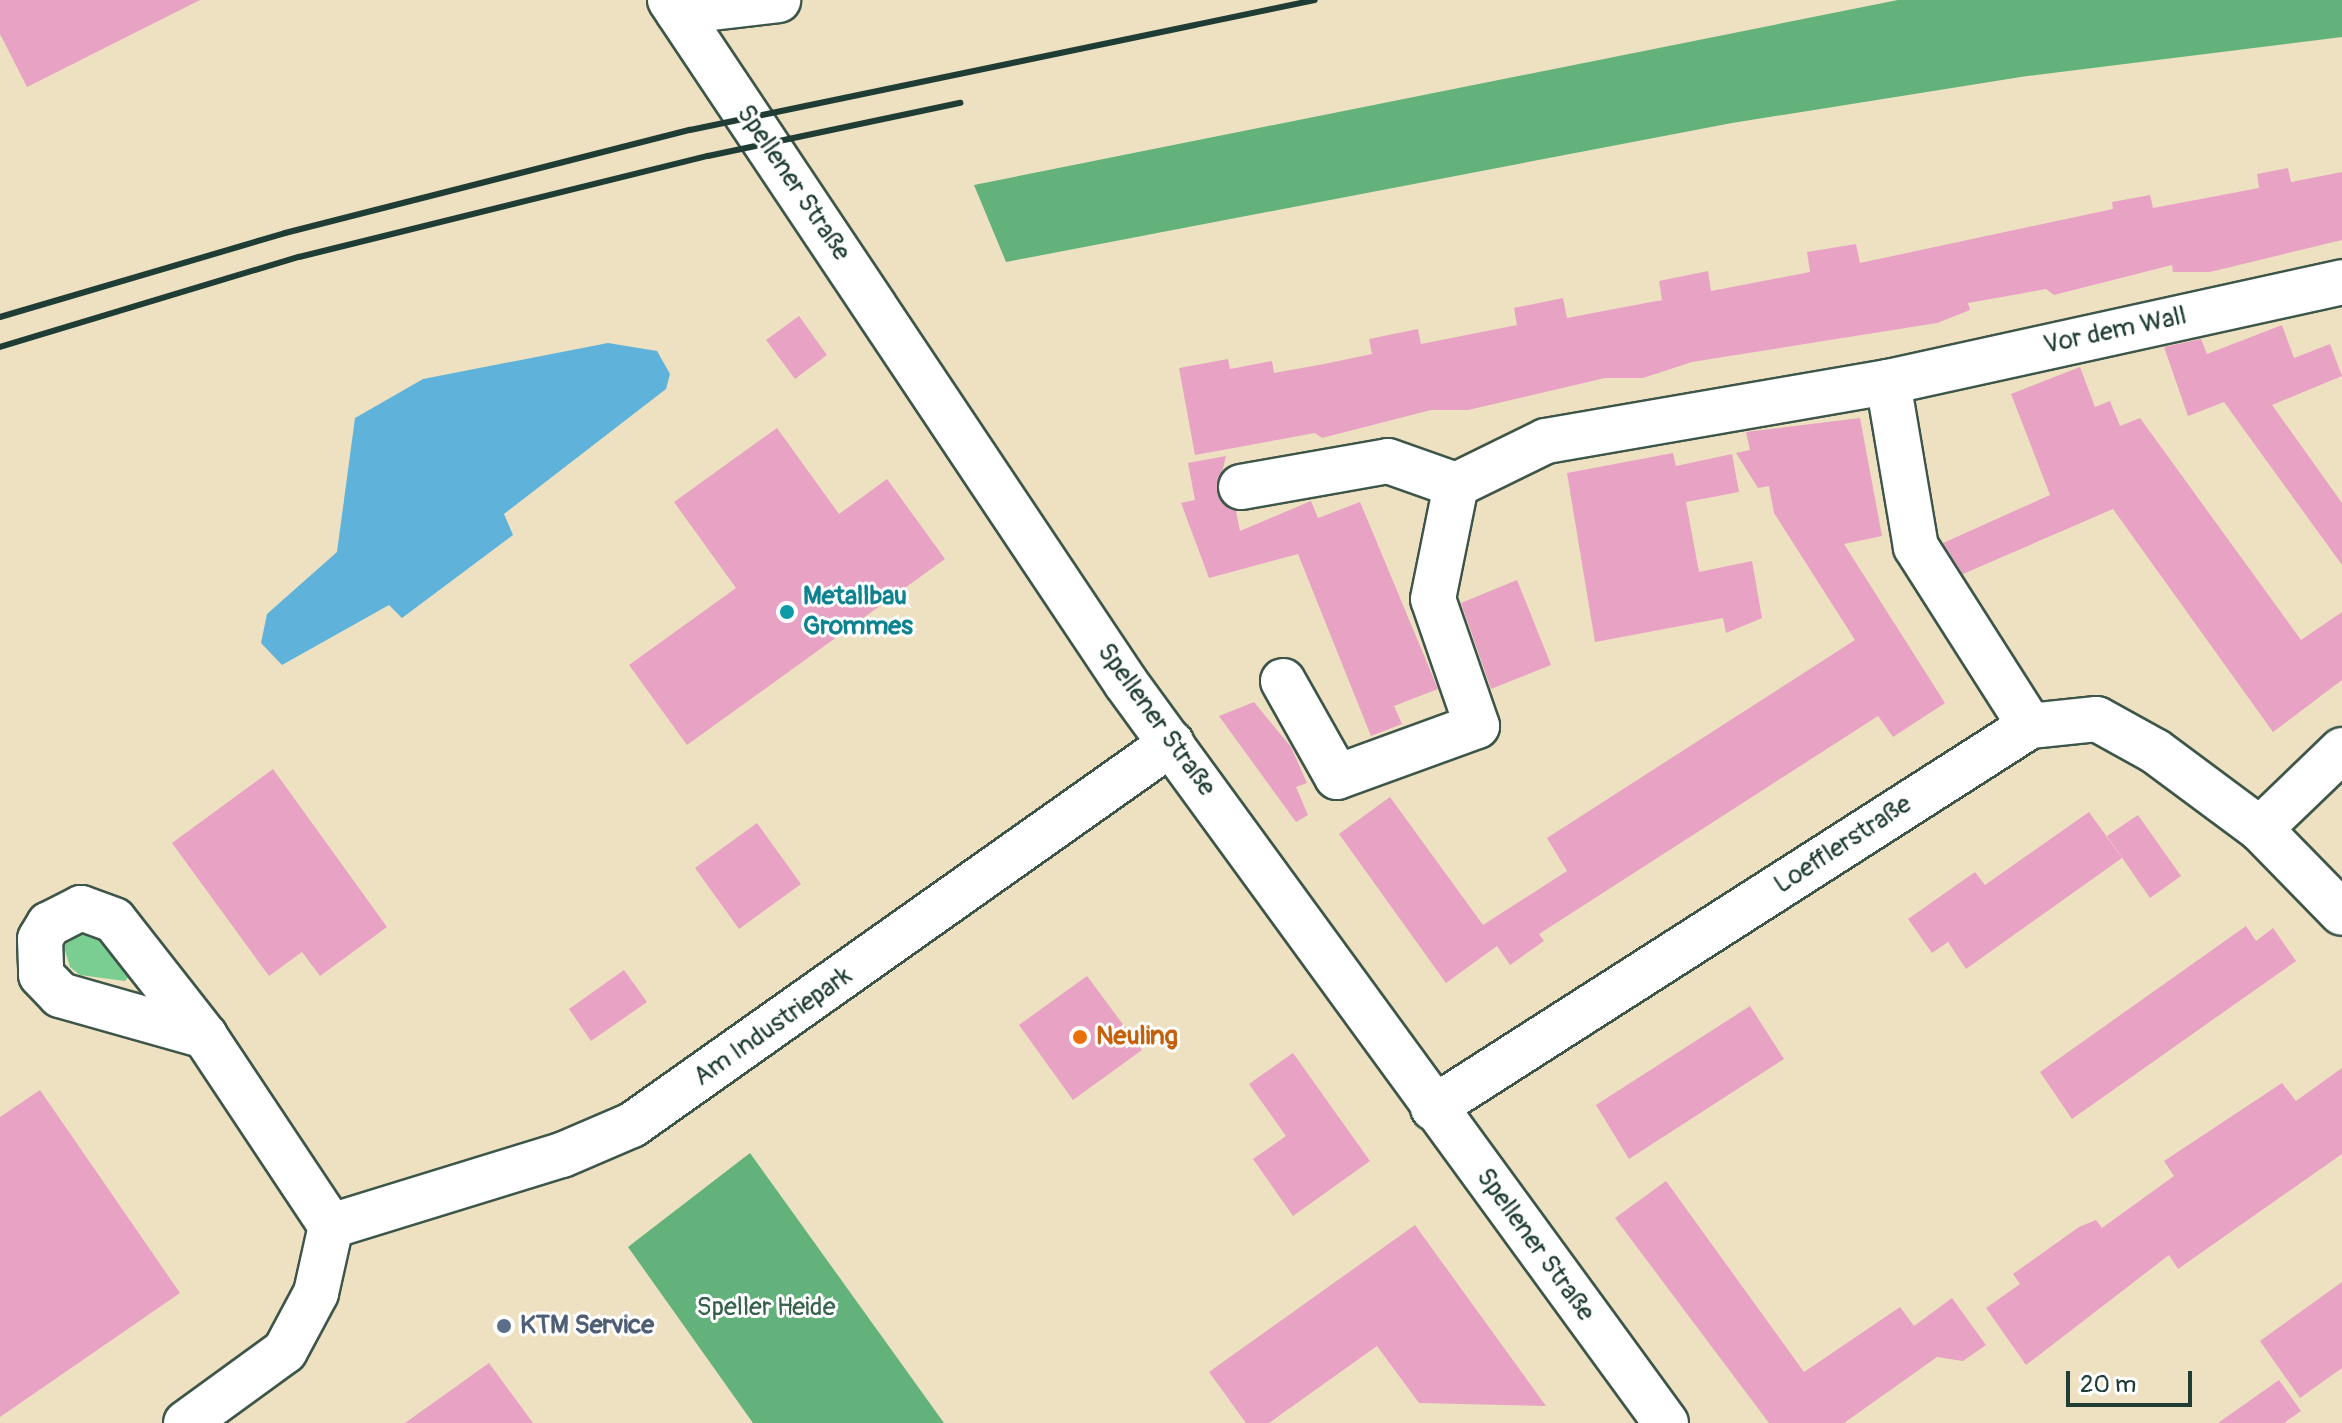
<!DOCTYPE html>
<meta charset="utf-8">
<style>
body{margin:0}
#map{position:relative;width:2342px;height:1423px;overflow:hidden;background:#ede1c2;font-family:Pangolin,sans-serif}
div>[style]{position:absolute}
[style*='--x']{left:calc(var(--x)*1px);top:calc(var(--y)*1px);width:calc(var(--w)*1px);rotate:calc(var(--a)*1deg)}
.green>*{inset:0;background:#7ace91}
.forest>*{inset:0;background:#63b17b}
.water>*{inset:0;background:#5fb3db}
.building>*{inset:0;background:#e8a3c4}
.roads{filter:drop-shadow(2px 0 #3e5649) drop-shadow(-2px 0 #3e5649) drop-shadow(0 2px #3e5649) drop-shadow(0 -2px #3e5649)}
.minor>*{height:44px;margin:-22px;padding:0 22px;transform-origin:22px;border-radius:22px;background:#fff}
.rail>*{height:6px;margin:-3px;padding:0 3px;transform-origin:3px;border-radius:3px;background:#1f3d34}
.dots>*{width:22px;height:22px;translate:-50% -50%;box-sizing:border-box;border:4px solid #fff;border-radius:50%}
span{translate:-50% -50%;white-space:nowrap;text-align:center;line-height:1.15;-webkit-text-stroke:6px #fff;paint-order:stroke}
.street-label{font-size:26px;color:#1f3d34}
.culture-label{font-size:26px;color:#0d838f;font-weight:700}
.left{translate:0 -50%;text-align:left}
.food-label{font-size:26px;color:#c56008;font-weight:700}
.park-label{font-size:26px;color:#36614b}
.service-label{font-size:26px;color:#4e5e75;font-weight:700}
.scale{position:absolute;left:2066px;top:1371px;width:126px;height:36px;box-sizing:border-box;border:4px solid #1f3d34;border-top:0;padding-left:10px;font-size:24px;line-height:28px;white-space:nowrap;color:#1f3d34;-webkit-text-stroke:6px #fff;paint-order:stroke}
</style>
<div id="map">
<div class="green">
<div style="clip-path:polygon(79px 929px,100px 932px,130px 975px,125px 981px,80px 975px,70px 967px,64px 947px)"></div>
</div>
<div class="forest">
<div style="clip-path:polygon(1898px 0,2342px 0,2342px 37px,2027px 76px,1732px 123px,1006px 262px,974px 185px)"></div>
<div style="clip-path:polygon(750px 1153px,944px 1423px,753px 1423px,628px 1247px)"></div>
</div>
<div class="water">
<div style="clip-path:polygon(608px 343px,657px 351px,670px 374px,666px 389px,504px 514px,513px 535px,402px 618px,389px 605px,282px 665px,261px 643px,267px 614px,337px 552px,355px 418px,423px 379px)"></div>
</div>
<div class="building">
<div style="clip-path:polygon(0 0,200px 0,27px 87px,0 34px)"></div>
<div style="clip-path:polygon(2288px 168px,2291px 182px,2342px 172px,2342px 240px,2210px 272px,2173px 272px,2172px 265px,2054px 295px,2046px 289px,1968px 303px,1970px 310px,1937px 323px,1692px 362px,1643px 378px,1605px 378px,1468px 410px,1431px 410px,1322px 438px,1315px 433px,1195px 455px,1179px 368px,1228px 359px,1230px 369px,1272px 361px,1274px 373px,1324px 364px,1372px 354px,1369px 339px,1418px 329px,1421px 344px,1517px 325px,1514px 308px,1563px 298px,1567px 318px,1614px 309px,1662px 300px,1659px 281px,1708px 271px,1711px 291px,1810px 272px,1807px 252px,1856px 244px,1860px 263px,2113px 209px,2112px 202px,2150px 195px,2153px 208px,2259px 188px,2257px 174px)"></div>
<div style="clip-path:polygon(799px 316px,827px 355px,795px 379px,766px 340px)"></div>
<div style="clip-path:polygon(2282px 325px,2294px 358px,2330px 344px,2342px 376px,2272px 405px,2342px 503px,2342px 565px,2224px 402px,2188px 416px,2164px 347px,2201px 339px,2207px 354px)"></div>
<div style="clip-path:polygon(2080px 367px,2095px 407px,2110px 401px,2120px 426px,2140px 418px,2301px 640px,2342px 612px,2342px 680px,2273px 732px,2113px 509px,1963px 574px,1943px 543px,2050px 495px,2011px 394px)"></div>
<div style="clip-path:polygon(1860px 418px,1882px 536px,1844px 544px,1945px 703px,1893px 737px,1878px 716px,1539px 934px,1544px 941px,1510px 965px,1497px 946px,1446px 983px,1339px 834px,1390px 797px,1483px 925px,1567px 871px,1547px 838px,1855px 640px,1774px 513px,1769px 486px,1758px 488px,1736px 453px,1750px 450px,1746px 432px)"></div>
<div style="clip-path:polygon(777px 428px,839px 514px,887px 479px,945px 559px,687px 745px,629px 665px,736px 588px,674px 502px)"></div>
<div style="clip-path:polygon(1673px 453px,1676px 466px,1732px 454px,1739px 492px,1686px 502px,1699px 572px,1752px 561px,1762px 618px,1726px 633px,1723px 618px,1595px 642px,1567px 473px)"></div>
<div style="clip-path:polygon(1226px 456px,1217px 492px,1236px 511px,1240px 531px,1311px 501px,1318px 518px,1360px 502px,1438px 689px,1394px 706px,1402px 724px,1371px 736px,1298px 554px,1209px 578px,1181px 503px,1195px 500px,1188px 463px)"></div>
<div style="clip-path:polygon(1517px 580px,1551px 665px,1491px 689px,1461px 603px)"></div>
<div style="clip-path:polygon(1254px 702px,1291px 747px,1307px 783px,1296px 787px,1308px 815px,1296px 822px,1219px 716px)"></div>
<div style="clip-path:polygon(273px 769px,387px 927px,320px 976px,302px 952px,269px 976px,172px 843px)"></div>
<div style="clip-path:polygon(2089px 812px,2122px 858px,1966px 969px,1948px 942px,1932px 953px,1908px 919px,1975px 872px,1985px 885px)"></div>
<div style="clip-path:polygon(2138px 815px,2181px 876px,2150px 898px,2107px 836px)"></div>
<div style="clip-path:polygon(757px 823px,801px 884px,739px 929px,695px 868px)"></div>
<div style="clip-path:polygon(2246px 926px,2256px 941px,2273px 928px,2296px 961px,2072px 1119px,2040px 1072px)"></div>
<div style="clip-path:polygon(624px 970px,647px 1002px,591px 1041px,569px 1009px)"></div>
<div style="clip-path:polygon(1087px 976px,1142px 1050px,1073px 1100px,1019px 1025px)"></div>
<div style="clip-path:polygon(1750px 1006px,1784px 1059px,1629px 1159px,1596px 1105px)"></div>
<div style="clip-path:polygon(1293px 1053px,1370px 1161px,1293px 1216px,1253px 1159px,1286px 1136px,1249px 1084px)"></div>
<div style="clip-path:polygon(2342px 1068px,2342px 1154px,2178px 1269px,2169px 1255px,2026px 1365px,1986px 1308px,2020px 1284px,2013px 1274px,2079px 1227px,2096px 1220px,2102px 1228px,2174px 1176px,2164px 1161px,2282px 1083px,2296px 1101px)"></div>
<div style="clip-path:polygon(40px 1090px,180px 1293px,0 1417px,0 1117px)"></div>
<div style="clip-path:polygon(1666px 1181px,1804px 1372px,1900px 1307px,1914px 1326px,1952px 1298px,1986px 1345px,1963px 1361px,1937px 1357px,1844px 1423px,1769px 1423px,1615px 1218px)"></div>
<div style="clip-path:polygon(1415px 1225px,1546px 1406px,1419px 1403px,1377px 1346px,1269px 1423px,1246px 1423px,1209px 1372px)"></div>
<div style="clip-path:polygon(2342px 1282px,2342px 1368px,2300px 1398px,2260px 1341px)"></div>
<div style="clip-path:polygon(489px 1363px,533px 1423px,405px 1423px)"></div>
<div style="clip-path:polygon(2279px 1380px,2301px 1411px,2284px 1423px,2218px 1423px)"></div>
</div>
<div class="roads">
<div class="minor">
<div style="--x:670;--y:0;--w:821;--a:56.27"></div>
<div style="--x:1126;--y:683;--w:916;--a:53.88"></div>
<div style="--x:678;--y:12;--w:101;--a:-6.8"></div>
<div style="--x:1888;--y:382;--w:167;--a:80.4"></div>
<div style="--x:1916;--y:547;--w:212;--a:57.5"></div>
<div style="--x:1241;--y:487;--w:149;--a:-10"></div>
<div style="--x:1388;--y:461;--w:72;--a:19.4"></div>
<div style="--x:1456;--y:485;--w:100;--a:-26.1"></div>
<div style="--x:1546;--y:441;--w:347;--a:-9.8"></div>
<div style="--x:1888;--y:382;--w:465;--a:-12.4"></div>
<div style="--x:1283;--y:681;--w:110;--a:60.6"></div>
<div style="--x:1337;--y:777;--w:149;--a:-20"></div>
<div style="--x:1477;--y:726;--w:134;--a:-109.1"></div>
<div style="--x:1433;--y:599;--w:116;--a:-78.6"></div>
<div style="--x:2260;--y:829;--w:114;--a:-43.9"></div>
<div style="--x:1433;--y:1108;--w:709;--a:-32.61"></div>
<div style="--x:2030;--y:726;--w:67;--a:-6"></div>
<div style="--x:2097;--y:719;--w:66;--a:28.9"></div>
<div style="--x:2155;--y:751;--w:131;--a:36.6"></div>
<div style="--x:2260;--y:829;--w:117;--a:45.7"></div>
<div style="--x:331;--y:1226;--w:242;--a:-17.1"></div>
<div style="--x:562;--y:1155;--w:76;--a:-23.2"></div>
<div style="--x:632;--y:1125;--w:661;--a:-35.28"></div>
<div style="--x:186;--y:1423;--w:122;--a:-36"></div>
<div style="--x:285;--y:1351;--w:66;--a:-61.9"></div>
<div style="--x:316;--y:1293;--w:69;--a:-77.4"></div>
<div style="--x:331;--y:1226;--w:228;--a:-123.6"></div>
<div style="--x:205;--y:1036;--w:147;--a:-128.1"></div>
<div style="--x:114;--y:920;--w:35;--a:-160"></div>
<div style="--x:81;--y:908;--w:36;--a:153"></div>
<div style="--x:49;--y:924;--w:17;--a:121"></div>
<div style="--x:40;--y:939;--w:36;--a:88"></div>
<div style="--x:41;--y:975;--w:28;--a:46"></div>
<div style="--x:60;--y:995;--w:151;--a:15.8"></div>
</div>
</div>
<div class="rail">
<div style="--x:0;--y:317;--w:297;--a:-16.4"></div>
<div style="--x:285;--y:233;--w:418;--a:-14.3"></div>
<div style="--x:690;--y:130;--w:638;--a:-11.75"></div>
<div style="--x:0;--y:347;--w:312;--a:-16.8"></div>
<div style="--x:299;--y:257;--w:421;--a:-13.9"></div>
<div style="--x:708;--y:156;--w:258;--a:-11.9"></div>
</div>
<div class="dots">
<div style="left:787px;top:612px;background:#0f9aa8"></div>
<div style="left:1080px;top:1037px;background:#e8710a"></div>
<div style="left:504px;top:1326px;background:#5c6f8a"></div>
</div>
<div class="street-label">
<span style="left:793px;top:183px;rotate:56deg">Spellener Straße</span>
<span style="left:2115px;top:331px;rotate:-12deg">Vor dem Wall</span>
<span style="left:1156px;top:720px;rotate:54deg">Spellener Straße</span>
<span style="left:1843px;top:845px;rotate:-33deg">Loefflerstraße</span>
<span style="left:773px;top:1027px;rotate:-35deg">Am Industriepark</span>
<span style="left:1535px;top:1245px;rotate:54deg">Spellener Straße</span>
</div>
<div class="culture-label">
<span class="left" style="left:803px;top:612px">Metallbau<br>Grommes</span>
</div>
<div class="food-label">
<span class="left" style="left:1096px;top:1037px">Neuling</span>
</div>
<div class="park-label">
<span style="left:766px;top:1308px">Speller Heide</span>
</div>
<div class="service-label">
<span class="left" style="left:520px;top:1326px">KTM Service</span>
</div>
<div class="scale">20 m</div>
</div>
